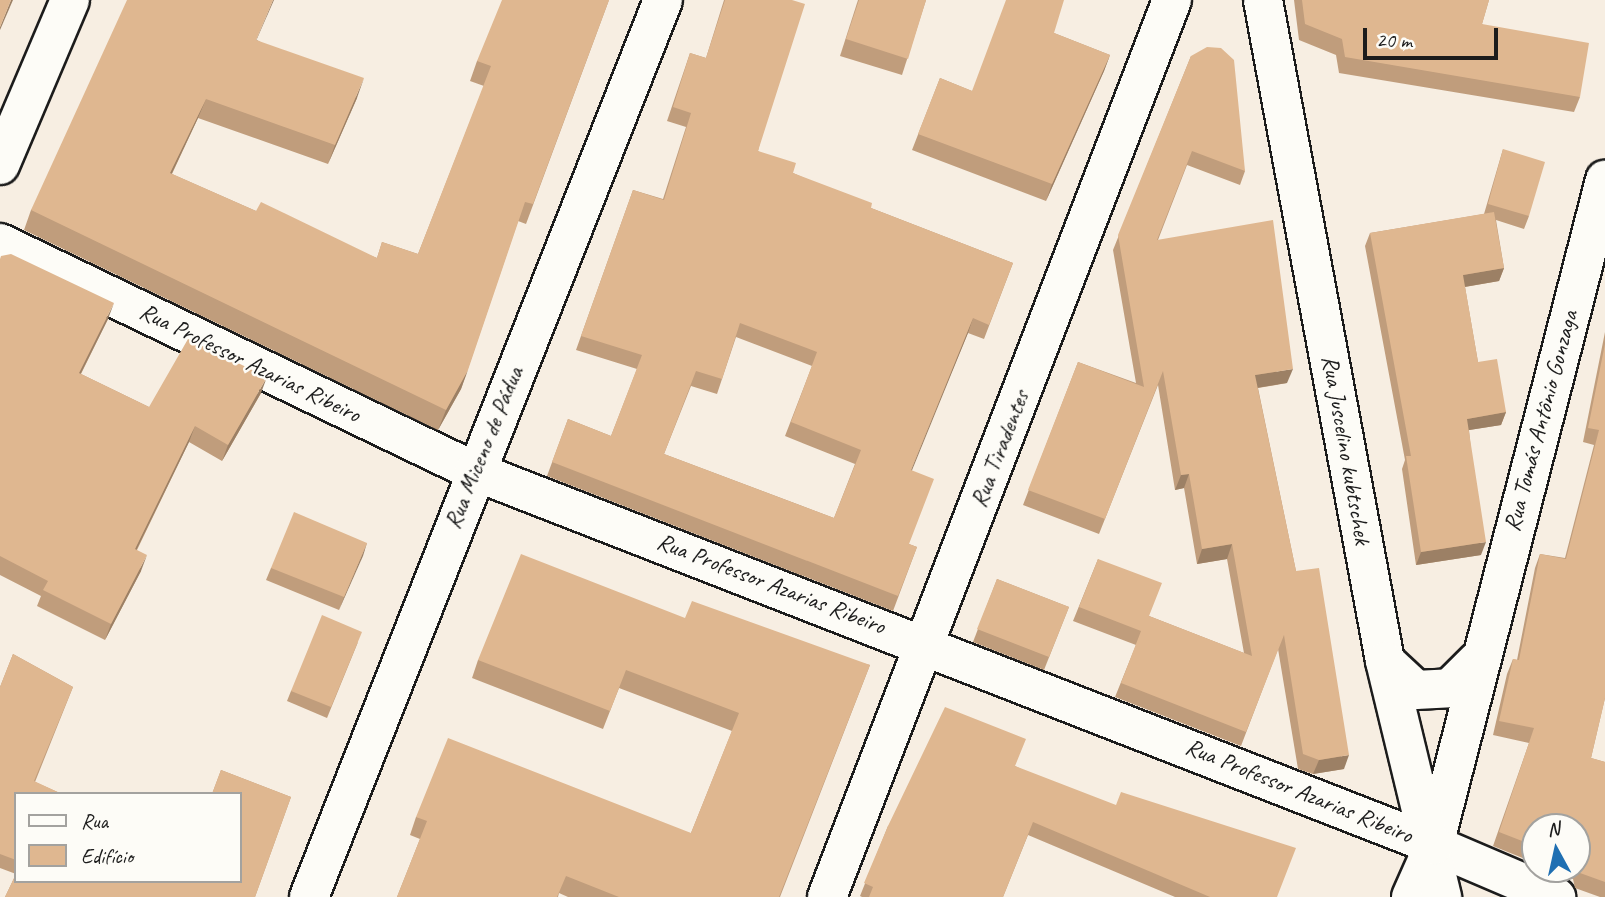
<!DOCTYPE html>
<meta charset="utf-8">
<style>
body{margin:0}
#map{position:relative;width:1605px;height:897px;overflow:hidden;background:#f7eee2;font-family:Caveat,sans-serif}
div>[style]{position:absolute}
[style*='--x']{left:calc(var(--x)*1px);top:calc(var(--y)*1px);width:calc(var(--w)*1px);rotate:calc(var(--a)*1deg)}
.roads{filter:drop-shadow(2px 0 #1c1c1c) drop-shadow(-2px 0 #1c1c1c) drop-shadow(0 2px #1c1c1c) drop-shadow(0 -2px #1c1c1c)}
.minor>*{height:38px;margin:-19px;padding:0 19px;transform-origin:19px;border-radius:19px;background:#fdfcf7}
.secondary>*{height:38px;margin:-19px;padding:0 19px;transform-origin:19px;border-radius:19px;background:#fdfcf7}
.wall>*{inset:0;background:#c09d7c}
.shaded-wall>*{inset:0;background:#9c8065}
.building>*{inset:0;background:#dfb790}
span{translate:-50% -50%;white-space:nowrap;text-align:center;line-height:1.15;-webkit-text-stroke:5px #fdfcf7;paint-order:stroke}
.street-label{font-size:24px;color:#1c1c1c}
.legend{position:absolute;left:14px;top:792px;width:228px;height:91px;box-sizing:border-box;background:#fdfcf7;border:2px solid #a3a29f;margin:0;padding:9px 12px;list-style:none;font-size:21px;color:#1c1c1c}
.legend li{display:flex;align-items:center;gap:14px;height:35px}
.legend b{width:35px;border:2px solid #a3a29f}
.north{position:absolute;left:1521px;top:813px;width:70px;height:70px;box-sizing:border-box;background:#fdfcf7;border:2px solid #a3a29f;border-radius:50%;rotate:352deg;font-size:19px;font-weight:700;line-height:28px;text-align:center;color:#1c1c1c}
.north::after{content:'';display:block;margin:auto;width:24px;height:32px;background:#1f6fb2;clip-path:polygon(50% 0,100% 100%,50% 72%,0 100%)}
.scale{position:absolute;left:1363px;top:28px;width:135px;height:32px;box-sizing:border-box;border:4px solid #1c1c1c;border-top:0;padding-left:9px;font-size:21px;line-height:24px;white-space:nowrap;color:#1c1c1c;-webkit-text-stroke:5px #fdfcf7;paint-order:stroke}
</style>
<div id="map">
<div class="roads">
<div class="minor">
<div style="--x:1385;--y:661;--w:42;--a:43.1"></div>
<div style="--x:1416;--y:690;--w:34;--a:-3"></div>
<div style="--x:1450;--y:688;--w:38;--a:-45"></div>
<div style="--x:1434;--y:845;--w:133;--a:23.1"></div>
<div style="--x:827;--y:897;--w:961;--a:-68.96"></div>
<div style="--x:1411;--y:897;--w:57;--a:-66.1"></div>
<div style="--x:1434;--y:845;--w:687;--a:-75.58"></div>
</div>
<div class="secondary">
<div style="--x:1263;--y:0;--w:672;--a:79.54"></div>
<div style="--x:1385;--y:661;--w:243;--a:76.4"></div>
<div style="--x:0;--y:165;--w:179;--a:-67"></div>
<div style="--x:0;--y:243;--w:526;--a:25.69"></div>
<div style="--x:474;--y:471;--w:1030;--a:21.29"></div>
<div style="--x:309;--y:897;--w:964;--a:-68.46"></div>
</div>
</div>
<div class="wall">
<div style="clip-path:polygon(609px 0,526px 224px,518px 221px,461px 389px,438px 430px,24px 230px,31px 210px,257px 40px,357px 98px,328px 164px,198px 118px,172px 174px,256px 211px,377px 258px,382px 242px,418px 254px,484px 86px,470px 81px,477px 61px)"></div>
<div style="clip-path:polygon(evenodd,724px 0,792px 0,758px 151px,793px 173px,871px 208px,1013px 263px,984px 339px,968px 333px,911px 470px,909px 544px,917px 547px,893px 611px,547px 476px,568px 419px,611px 436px,637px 369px,576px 350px,633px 190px,663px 199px,686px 127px,667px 121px,690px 53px,706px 58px,724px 0,736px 337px,812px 366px,785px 436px,855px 464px,834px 518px,664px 454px,691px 386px,717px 394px,736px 337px)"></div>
<div style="clip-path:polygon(858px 0,926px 0,902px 75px,840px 56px)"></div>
<div style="clip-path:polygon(1294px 0,1489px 0,1482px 24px,1580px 97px,1574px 112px,1339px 73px,1336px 55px,1299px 40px)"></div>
<div style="clip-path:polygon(1054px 33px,1110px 55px,1104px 71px,1046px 201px,912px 150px,940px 78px,972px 91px)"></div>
<div style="clip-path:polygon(1191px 56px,1245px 171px,1240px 185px,1187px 165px,1158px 240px,1287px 383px,1258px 388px,1296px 571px,1344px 769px,1313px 774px,1298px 769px,1278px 649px,1241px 746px,1115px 697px,1136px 645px,1073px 621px,1098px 559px,1149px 616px,1244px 653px,1227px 559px,1197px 564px,1184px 488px,1175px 490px,1158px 385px,1099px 534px,1023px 505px,1078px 362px,1136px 383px,1113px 250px)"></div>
<div style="clip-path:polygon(1503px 149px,1529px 216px,1524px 229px,1496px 220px,1504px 268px,1499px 281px,1465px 287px,1478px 362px,1506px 412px,1501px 425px,1469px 430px,1481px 555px,1416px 565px,1402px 469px,1405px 460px,1365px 246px,1370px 233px,1484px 214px)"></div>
<div style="clip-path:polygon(0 259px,108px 319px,81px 374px,149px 407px,261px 393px,222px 461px,189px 442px,137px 550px,141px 571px,105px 640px,37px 606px,41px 596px,0 575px)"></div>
<div style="clip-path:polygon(1605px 332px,1605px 698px,1591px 758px,1605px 762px,1605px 897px,1600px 897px,1575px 888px,1573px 879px,1549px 869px,1577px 869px,1577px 827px,1535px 827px,1535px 863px,1493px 846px,1529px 743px,1493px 735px,1507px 674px,1513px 659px,1517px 660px,1535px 568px,1540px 554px,1565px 558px,1594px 445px,1583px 442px)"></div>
<div style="clip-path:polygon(367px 543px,339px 610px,266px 580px,271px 568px)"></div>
<div style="clip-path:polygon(997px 579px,1069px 607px,1044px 670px,973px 642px)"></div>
<div style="clip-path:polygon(685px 618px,870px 665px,780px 897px,568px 897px,559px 893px,558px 897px,397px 897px,420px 839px,410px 835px,416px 817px,691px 833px,732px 731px,619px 688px,603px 729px,472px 678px,478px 660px)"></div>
<div style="clip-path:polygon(358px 642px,327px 718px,287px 701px,291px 691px)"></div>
<div style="clip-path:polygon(13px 654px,73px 687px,35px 782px,62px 794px,16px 794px,16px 881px,240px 881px,240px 794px,212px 794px,221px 770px,291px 797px,255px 897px,5px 897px,16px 874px,0 868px,0 687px)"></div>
<div style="clip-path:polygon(1015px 766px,1277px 897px,1175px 897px,1028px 835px,1003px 897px,862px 897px,860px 896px,888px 826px)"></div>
</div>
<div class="shaded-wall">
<div style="clip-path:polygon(11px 0,13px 0,0 30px,0 27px)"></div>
<div style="clip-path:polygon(273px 0,274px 0,248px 59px,256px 40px)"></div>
<div style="clip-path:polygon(1110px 55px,1104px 71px,1046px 201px,1052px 184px)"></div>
<div style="clip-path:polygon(364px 78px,357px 98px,328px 164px,335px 145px)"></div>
<div style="clip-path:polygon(206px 99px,198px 118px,163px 192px,170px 173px)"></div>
<div style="clip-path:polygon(1504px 268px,1499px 281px,1458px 288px,1463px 275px)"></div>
<div style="clip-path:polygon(114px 303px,108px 319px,73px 389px,79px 373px)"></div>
<div style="clip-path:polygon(973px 318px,968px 333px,906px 485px,911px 470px)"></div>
<div style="clip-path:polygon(1293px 369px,1287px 383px,1250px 389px,1255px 375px)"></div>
<div style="clip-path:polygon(468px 370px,461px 389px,438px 430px,446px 410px)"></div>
<div style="clip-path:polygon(267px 377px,261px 393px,222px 461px,228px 445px)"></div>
<div style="clip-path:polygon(1506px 412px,1501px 425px,1463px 431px,1467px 419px)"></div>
<div style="clip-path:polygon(195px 426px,189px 442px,129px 565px,135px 549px)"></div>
<div style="clip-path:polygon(1189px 474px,1184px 488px,1175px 490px,1181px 475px)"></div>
<div style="clip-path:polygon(1486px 542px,1481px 555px,1416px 565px,1421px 552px)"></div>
<div style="clip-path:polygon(367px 543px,363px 556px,339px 610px,344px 597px)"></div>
<div style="clip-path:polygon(1232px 544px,1227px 559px,1197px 564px,1202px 549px)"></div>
<div style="clip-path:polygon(147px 555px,141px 571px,105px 640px,111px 624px)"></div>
<div style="clip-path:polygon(1349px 755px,1344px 769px,1313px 774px,1319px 760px)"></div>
</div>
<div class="building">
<div style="clip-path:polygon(0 0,11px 0,0 27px)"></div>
<div style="clip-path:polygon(127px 0,273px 0,256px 40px,364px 78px,335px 145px,206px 99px,170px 173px,256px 211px,261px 202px,377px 258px,382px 242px,418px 254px,491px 66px,477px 61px,502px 0,609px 0,533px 204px,525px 202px,468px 370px,446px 410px,31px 210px)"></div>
<div style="clip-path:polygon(evenodd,725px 0,792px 0,805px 4px,758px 151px,796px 163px,793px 173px,872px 203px,871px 208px,1013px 263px,989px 325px,973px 318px,911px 470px,934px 479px,909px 544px,917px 547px,898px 596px,552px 462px,568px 419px,611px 436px,642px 355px,581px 336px,633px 190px,664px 200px,691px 113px,673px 107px,690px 53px,706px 58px,725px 0,740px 323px,817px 352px,791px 422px,861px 450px,834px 518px,664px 454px,696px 371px,722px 379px,740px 323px)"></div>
<div style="clip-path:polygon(859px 0,926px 0,908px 59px,846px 39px)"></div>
<div style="clip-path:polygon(1006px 0,1064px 0,1054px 33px,1110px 55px,1052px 184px,918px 134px,940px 78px,972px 91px)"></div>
<div style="clip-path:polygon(1302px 0,1489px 0,1482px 24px,1589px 43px,1580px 97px,1345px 57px,1342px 39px,1305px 24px)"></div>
<div style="clip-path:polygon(1207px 47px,1221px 48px,1234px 60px,1245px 171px,1192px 151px,1157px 240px,1273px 220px,1293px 369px,1255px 375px,1296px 571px,1319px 568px,1349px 755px,1319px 760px,1303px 754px,1284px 635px,1246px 732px,1121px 683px,1141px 631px,1079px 607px,1098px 559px,1162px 583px,1149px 616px,1252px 656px,1232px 544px,1202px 549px,1189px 474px,1181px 475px,1163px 371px,1105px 519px,1028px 490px,1078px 362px,1144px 387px,1118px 235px,1191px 56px)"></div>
<div style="clip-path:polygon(1503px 149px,1545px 162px,1529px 216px,1488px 204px)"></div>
<div style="clip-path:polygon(1494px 212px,1504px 268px,1463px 275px,1478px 362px,1497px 359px,1506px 412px,1467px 419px,1486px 542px,1421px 552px,1406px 456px,1411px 456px,1370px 233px)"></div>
<div style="clip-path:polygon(11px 254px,114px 303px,79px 373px,149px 407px,188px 339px,267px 377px,228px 445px,195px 426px,135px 549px,147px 555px,111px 624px,43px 590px,48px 581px,0 556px,0 259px,1px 256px)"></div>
<div style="clip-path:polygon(1605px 344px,1605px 698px,1591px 758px,1605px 762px,1605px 882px,1580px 873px,1578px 864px,1577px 863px,1577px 827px,1535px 827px,1535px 846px,1499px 832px,1534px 728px,1499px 721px,1513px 659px,1519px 660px,1540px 554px,1566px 559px,1599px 430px,1588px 428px)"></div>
<div style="clip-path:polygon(294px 512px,367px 543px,344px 597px,271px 568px)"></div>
<div style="clip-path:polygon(521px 554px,685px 618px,692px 601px,870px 665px,779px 897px,619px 897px,566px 876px,557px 897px,397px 897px,427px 821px,416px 817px,448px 738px,691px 833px,739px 713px,626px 670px,610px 711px,478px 660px)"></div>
<div style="clip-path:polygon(997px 579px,1069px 607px,1049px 657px,977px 629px)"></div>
<div style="clip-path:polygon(322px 615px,362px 632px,331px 707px,291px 691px)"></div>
<div style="clip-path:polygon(13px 654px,73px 687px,34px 781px,62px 794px,16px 794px,16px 860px,0 854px,0 687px)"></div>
<div style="clip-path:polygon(945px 707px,1026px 739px,1015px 766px,1116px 805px,1121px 792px,1296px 848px,1277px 897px,1210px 897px,1033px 822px,1003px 897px,869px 897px,873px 887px,864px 883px,888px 826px)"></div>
<div style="clip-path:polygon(221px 770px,291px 797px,255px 897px,5px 897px,16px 874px,16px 881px,240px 881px,240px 794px,212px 794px)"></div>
</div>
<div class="street-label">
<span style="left:250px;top:363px;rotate:26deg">Rua Professor Azarias Ribeiro</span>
<span style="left:1541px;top:421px;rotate:-75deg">Rua Tomás Antônio Gonzaga</span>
<span style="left:484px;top:448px;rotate:-68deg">Rua Miceno de Pádua</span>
<span style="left:1000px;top:449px;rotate:-69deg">Rua Tiradentes</span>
<span style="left:1346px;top:450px;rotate:80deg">Rua Juscelino kubtschek</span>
<span style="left:771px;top:584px;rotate:21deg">Rua Professor Azarias Ribeiro</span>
<span style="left:1299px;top:791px;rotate:22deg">Rua Professor Azarias Ribeiro</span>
</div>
<ul class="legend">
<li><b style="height:9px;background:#fdfcf7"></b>Rua</li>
<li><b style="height:19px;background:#dfb790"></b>Edifício</li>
</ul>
<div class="north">N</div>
<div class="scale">20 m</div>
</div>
